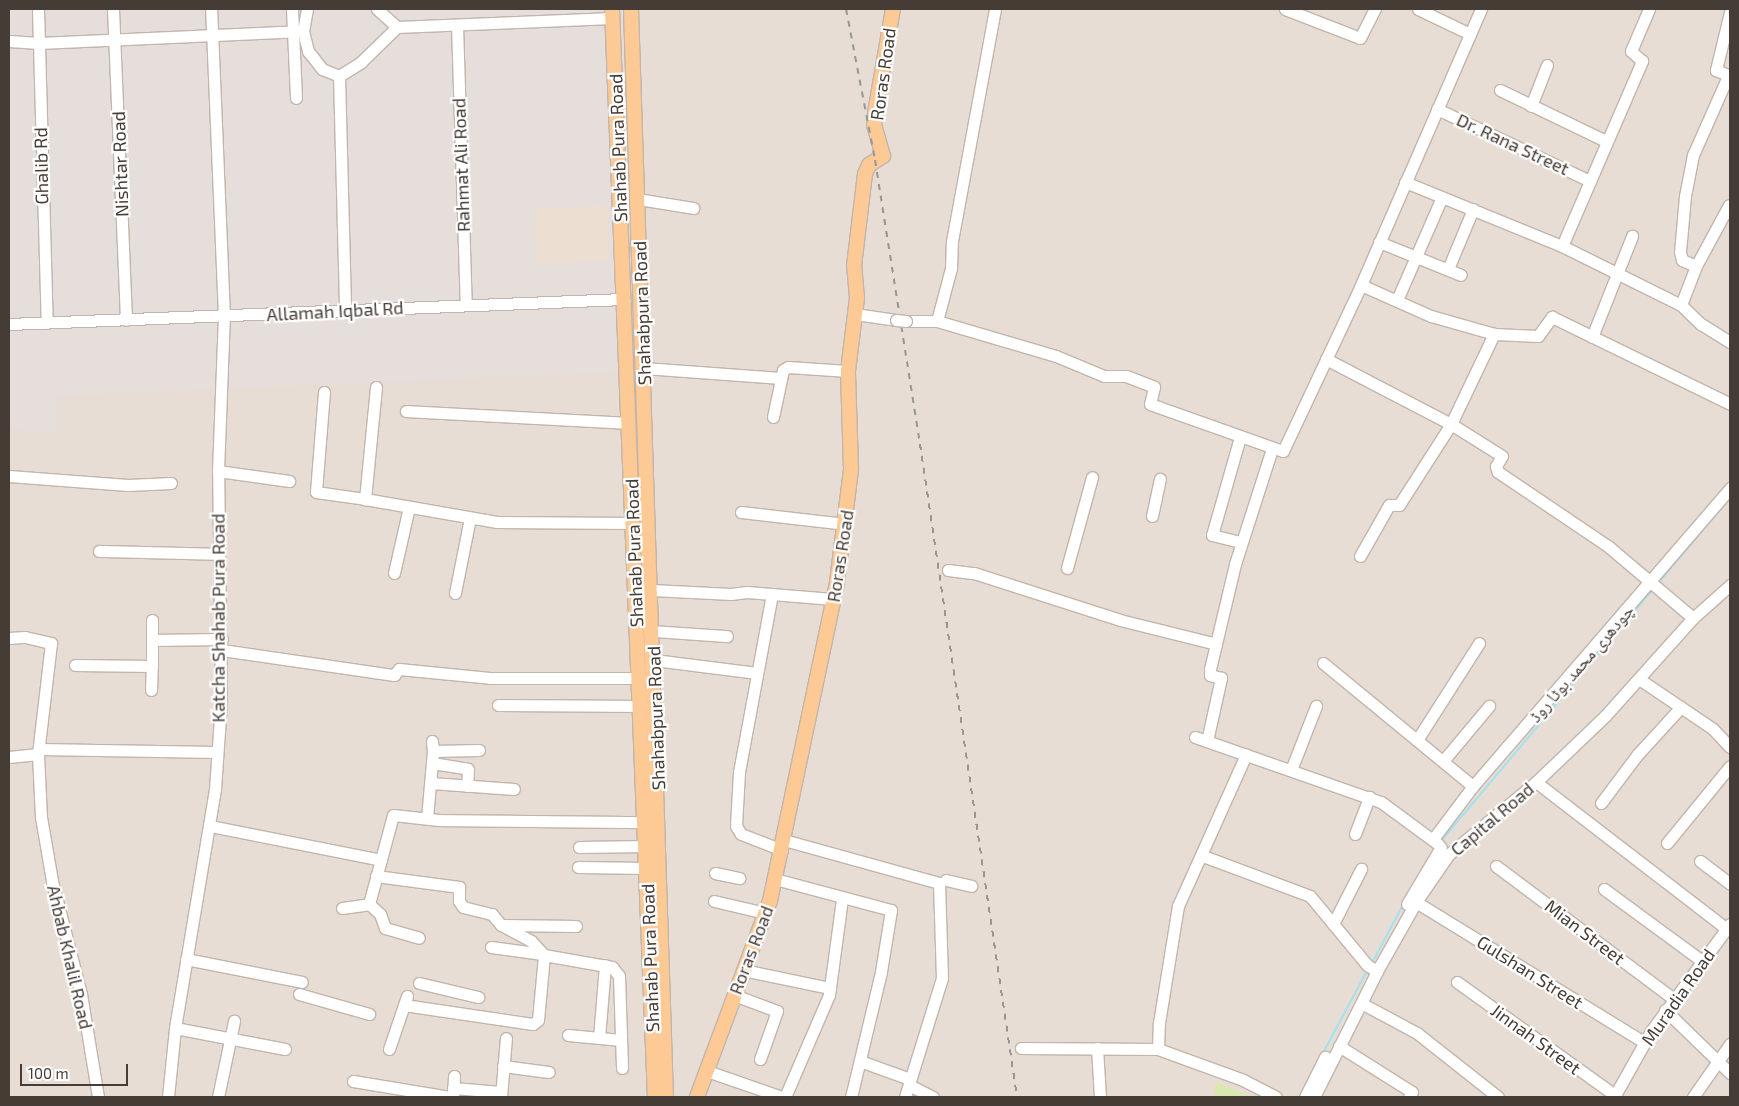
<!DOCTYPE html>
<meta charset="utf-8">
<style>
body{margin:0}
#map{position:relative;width:1739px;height:1106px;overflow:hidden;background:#f3ece6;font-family:"Exo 2","Noto Naskh Arabic",sans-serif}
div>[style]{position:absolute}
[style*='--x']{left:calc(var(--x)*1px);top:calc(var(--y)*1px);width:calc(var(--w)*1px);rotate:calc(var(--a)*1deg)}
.residential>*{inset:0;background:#e7ddd4}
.industrial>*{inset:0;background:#e5dedb}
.education>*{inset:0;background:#ecded0}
.green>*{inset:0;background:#dae7af}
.stream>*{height:2px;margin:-1px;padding:0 1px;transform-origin:1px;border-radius:1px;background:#a3e1ef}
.roads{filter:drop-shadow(1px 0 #c1b5ac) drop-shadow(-1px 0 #c1b5ac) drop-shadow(0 1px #c1b5ac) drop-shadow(0 -1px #c1b5ac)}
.minor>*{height:11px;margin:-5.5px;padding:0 5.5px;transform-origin:5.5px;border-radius:5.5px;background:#fff}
.major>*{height:14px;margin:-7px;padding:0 7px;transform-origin:7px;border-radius:7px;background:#fdc995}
.rail>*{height:2px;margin-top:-1px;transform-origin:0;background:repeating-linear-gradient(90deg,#969696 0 6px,transparent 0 12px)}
.bridges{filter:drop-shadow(1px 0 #c1b5ac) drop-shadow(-1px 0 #c1b5ac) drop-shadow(0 1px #c1b5ac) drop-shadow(0 -1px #c1b5ac)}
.minor-bridge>*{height:11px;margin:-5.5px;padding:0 5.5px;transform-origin:5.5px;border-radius:5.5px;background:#fff}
span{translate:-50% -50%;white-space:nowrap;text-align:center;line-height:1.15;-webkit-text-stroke:4.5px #fff;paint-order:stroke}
.street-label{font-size:18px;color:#463c36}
.frame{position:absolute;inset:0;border:10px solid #463c36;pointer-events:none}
.scale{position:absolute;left:20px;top:1064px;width:108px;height:22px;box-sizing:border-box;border:2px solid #463c36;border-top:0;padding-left:6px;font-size:15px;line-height:18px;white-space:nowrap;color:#463c36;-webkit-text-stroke:4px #fff;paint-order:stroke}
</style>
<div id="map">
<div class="residential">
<div style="clip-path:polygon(9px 9px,1730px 9px,1730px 1097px,9px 1097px)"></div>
</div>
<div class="industrial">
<div style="clip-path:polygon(9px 9px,612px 9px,627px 372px,55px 396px,57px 434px,9px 428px)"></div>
</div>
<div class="education">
<div style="clip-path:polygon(607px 205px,609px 260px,537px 265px,534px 209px)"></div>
</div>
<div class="green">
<div style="clip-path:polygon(1216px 1082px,1252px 1097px,1214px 1097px)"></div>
</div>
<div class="stream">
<div style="--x:1658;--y:583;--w:111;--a:-49.7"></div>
<div style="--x:1441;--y:841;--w:329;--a:-49.9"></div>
<div style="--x:1372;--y:963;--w:66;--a:-61.9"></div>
<div style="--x:1323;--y:1053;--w:93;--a:-61.8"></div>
</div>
<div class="roads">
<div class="minor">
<div style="--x:38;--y:9;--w:314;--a:88.4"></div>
<div style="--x:113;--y:9;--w:311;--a:87.6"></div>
<div style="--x:292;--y:9;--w:89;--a:87.4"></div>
<div style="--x:307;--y:9;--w:22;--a:100"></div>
<div style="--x:303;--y:31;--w:21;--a:76"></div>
<div style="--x:308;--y:51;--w:23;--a:52"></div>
<div style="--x:322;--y:69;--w:18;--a:22"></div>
<div style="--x:339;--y:76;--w:26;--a:-32"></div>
<div style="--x:361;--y:62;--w:50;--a:-44.2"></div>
<div style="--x:377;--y:9;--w:27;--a:42"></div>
<div style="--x:397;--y:27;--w:216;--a:-2.4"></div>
<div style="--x:1285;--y:9;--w:80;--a:21.1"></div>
<div style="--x:1360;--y:38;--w:33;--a:-63"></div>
<div style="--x:1418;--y:9;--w:58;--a:25.7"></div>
<div style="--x:1730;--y:12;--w:60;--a:103.6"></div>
<div style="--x:1716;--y:70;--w:15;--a:23"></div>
<div style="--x:457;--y:25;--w:280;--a:88.2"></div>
<div style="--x:9;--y:41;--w:30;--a:4"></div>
<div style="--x:39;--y:43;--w:264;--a:-2.6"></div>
<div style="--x:339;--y:76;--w:234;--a:88.5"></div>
<div style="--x:1500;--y:90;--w:118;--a:25.7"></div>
<div style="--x:1531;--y:106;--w:44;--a:-68.7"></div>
<div style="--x:1437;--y:109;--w:167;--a:25.2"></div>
<div style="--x:1405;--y:182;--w:170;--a:22.2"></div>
<div style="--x:1562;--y:246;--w:133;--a:26.4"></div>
<div style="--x:1681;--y:305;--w:28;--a:44"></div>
<div style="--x:1701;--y:324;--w:34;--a:32"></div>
<div style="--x:638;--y:199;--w:56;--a:9.3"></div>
<div style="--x:1379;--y:242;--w:88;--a:21.9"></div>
<div style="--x:1562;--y:246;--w:202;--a:-66.6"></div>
<div style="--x:1642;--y:61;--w:15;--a:-138"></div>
<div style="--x:1631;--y:51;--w:46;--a:-66.8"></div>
<div style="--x:1696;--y:266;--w:15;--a:-157"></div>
<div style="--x:1682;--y:260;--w:8;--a:-104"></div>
<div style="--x:1680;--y:252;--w:56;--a:-84.9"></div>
<div style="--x:1685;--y:196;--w:42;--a:-79"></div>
<div style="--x:1693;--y:155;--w:86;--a:-66.1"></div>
<div style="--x:1448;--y:269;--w:65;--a:-67.4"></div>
<div style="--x:1361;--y:285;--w:77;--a:23.9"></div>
<div style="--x:1431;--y:316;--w:66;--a:15.9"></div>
<div style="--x:1494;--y:334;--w:44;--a:2.6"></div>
<div style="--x:1538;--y:336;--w:24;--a:-54"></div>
<div style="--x:1552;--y:317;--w:198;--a:26"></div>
<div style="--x:1397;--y:300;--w:112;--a:-66.4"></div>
<div style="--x:1681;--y:305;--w:42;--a:-69"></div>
<div style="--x:1696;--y:266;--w:69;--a:-61.6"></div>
<div style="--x:855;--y:314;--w:41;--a:8.3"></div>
<div style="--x:906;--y:321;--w:31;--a:0"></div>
<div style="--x:937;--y:321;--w:124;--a:16.4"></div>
<div style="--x:1056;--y:356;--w:52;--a:22.6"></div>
<div style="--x:1104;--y:376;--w:22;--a:0"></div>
<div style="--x:1126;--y:376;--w:30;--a:21"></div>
<div style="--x:1154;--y:387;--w:17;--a:103"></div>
<div style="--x:1150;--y:404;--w:141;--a:19.5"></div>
<div style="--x:1283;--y:451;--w:183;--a:-64.8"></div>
<div style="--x:1361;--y:285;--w:301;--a:-66.5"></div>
<div style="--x:937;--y:321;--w:55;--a:-75.2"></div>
<div style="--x:951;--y:268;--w:27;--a:-88"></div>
<div style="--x:952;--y:241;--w:236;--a:-79.5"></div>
<div style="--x:9;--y:324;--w:616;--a:-2.33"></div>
<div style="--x:1592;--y:337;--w:109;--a:-68.4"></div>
<div style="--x:1326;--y:359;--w:141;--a:27.5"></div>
<div style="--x:1451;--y:424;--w:60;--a:32.1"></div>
<div style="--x:1502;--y:456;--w:12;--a:121"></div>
<div style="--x:1496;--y:466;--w:6;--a:72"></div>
<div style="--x:1498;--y:472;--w:134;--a:34"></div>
<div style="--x:1609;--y:547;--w:110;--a:40.2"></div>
<div style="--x:644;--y:368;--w:137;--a:4.2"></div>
<div style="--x:376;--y:387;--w:113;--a:95.6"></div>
<div style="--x:365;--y:499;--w:134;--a:9.9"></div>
<div style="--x:497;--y:522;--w:136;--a:0.4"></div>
<div style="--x:324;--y:392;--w:100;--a:94.6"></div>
<div style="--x:316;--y:492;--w:49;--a:8.1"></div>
<div style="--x:406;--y:411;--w:223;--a:3.1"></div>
<div style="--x:773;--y:417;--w:48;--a:-78"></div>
<div style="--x:783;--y:370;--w:6;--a:-31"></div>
<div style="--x:788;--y:367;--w:60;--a:3.8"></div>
<div style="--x:1240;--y:437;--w:102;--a:105.9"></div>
<div style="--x:1212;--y:535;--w:30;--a:14"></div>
<div style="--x:218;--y:471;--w:72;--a:8"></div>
<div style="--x:9;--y:476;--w:119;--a:4.3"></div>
<div style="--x:128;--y:485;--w:43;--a:-2.7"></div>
<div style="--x:741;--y:512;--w:106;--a:6.5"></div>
<div style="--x:1152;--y:516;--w:38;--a:-78"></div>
<div style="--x:99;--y:551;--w:120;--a:1.4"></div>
<div style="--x:1360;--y:556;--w:59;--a:-60.4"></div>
<div style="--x:1389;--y:505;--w:10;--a:0"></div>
<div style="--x:1399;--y:505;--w:96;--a:-57.3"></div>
<div style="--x:1451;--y:424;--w:100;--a:-64.5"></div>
<div style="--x:1067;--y:568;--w:94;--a:-74.6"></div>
<div style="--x:948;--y:570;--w:26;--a:7"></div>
<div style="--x:974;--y:573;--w:153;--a:17.8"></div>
<div style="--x:1120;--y:620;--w:99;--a:14"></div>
<div style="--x:394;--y:573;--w:68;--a:-77.2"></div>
<div style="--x:652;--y:590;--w:79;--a:2.9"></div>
<div style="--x:731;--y:594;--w:16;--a:-7"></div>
<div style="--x:747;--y:592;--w:86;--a:4.7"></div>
<div style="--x:455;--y:593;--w:76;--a:-78.7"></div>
<div style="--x:772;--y:594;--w:181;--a:100.5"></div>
<div style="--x:739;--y:772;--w:54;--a:93.2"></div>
<div style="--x:736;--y:826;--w:9;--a:58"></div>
<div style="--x:741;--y:834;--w:44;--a:21.3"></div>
<div style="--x:653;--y:631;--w:74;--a:3.9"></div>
<div style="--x:9;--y:638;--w:16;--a:-4"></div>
<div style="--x:25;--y:637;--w:27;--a:13"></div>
<div style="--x:51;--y:643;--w:112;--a:96.7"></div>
<div style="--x:38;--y:754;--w:63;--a:87.3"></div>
<div style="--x:41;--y:817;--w:65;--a:80.2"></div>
<div style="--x:52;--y:881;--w:117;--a:75.6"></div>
<div style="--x:81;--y:994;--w:104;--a:80.6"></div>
<div style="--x:152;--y:640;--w:20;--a:-90"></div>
<div style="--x:222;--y:650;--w:174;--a:8.3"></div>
<div style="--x:394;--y:675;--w:8;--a:-50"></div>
<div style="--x:399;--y:669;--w:91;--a:5.6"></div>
<div style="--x:490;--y:678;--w:150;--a:0"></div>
<div style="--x:654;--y:660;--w:104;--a:7.2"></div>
<div style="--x:1323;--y:663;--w:194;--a:39.4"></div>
<div style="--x:75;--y:665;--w:77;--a:0.7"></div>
<div style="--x:152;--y:666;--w:26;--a:-90"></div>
<div style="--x:152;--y:640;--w:70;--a:-0.8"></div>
<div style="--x:1639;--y:679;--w:89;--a:34"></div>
<div style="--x:1713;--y:729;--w:25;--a:47"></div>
<div style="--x:151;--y:690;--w:24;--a:-88"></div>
<div style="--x:498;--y:705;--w:143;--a:0.4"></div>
<div style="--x:1195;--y:737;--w:197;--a:19.3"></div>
<div style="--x:1381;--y:802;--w:71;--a:36.4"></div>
<div style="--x:1417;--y:740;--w:115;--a:-57.4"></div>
<div style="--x:1207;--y:741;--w:65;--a:-77.5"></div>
<div style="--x:1221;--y:678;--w:11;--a:-165"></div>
<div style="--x:1210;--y:675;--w:6;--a:-90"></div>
<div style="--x:1210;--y:669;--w:108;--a:-76.6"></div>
<div style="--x:1235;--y:564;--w:121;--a:-72.2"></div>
<div style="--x:39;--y:749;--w:178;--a:1"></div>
<div style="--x:433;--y:751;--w:46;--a:-1.2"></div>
<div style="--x:9;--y:757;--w:29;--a:-6"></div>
<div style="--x:1443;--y:761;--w:72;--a:-50.1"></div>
<div style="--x:432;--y:763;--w:36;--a:9"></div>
<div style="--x:468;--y:769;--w:17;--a:93"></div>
<div style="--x:1291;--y:770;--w:69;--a:-68.7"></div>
<div style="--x:1536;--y:782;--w:241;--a:37.6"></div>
<div style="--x:431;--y:783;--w:83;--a:4.1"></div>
<div style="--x:1601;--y:803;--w:60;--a:-53.1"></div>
<div style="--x:1637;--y:755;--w:65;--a:-47.5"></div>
<div style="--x:427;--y:818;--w:67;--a:-84.9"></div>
<div style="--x:433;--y:751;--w:10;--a:-96"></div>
<div style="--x:210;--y:826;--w:174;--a:11.2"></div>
<div style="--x:1355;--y:834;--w:40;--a:-69"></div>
<div style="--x:1433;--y:839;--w:66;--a:-53"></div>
<div style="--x:1473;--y:786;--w:394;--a:-49.2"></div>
<div style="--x:784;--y:840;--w:161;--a:15.5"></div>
<div style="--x:939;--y:883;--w:95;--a:88.2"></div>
<div style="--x:942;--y:978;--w:125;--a:107.3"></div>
<div style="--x:1667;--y:843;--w:99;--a:-50.7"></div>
<div style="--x:579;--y:847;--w:67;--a:-0.9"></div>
<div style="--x:1203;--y:856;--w:114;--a:20.5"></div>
<div style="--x:1310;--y:896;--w:89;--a:50.4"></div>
<div style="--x:1367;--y:965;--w:12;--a:31"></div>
<div style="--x:1700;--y:861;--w:38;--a:37"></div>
<div style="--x:1496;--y:866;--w:222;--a:36.8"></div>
<div style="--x:578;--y:867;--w:69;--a:0.8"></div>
<div style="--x:715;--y:873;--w:25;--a:12"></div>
<div style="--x:376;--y:876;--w:84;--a:7.5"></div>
<div style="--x:459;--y:887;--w:14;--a:90"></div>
<div style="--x:459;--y:901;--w:7;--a:56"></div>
<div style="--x:463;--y:907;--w:30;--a:14"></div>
<div style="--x:492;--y:914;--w:14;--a:51"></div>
<div style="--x:501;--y:925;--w:34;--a:28"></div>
<div style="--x:531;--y:941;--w:19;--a:47"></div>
<div style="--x:544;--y:955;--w:69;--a:10"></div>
<div style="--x:612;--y:967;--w:11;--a:52"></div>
<div style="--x:619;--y:976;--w:92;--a:88.1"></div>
<div style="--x:775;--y:879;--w:120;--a:15"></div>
<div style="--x:891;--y:910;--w:63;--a:99.2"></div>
<div style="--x:881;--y:972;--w:129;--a:103.5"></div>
<div style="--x:946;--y:880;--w:26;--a:13"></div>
<div style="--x:1604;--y:889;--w:122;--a:36.3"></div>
<div style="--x:714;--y:901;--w:52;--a:13.2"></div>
<div style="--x:1416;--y:902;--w:268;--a:31.6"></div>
<div style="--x:369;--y:904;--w:92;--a:-74.9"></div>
<div style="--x:393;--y:815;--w:46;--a:6.2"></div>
<div style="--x:439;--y:820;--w:206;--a:0.6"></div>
<div style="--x:1407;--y:904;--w:66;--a:-59.2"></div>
<div style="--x:342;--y:908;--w:27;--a:-8"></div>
<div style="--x:369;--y:904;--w:15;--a:42"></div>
<div style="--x:380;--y:914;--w:15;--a:70"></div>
<div style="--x:385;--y:928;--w:35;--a:16"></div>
<div style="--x:1333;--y:924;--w:62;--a:-63"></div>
<div style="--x:502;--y:925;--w:74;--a:0.8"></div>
<div style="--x:491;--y:947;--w:52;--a:7.7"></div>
<div style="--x:186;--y:959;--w:118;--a:11.2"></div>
<div style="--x:743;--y:970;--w:89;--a:11.7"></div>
<div style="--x:1457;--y:982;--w:194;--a:35.6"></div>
<div style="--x:419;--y:983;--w:61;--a:13.3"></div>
<div style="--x:299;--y:994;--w:73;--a:15.9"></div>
<div style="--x:734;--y:995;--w:46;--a:20.4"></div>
<div style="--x:777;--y:1011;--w:51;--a:109.5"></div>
<div style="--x:1361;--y:1003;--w:64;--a:28.2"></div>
<div style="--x:1417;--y:1033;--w:103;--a:38.3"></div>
<div style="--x:404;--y:1005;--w:130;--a:8.4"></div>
<div style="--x:533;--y:1024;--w:6;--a:-39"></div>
<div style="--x:538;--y:1020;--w:65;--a:-84.7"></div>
<div style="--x:1665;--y:1010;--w:91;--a:44.1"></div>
<div style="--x:175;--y:1028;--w:112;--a:10.8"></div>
<div style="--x:568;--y:1035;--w:53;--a:5.4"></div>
<div style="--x:599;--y:1038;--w:73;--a:-85.3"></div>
<div style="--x:1339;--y:1046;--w:86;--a:32.2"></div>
<div style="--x:1412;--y:1092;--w:6;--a:121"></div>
<div style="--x:1021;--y:1048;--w:137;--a:0.4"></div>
<div style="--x:1158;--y:1049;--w:90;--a:20"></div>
<div style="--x:1243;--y:1080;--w:37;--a:27"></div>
<div style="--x:1097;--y:1048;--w:49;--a:86.5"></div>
<div style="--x:389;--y:1049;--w:56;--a:-71.2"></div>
<div style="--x:1158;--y:1049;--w:26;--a:-88"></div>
<div style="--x:1159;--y:1023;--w:119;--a:-80.8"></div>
<div style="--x:1178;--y:906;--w:166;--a:-65.8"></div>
<div style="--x:860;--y:1061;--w:53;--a:19.8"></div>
<div style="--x:503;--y:1066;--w:46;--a:7.4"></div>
<div style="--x:707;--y:1071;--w:79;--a:19.1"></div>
<div style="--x:353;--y:1081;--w:98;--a:9.4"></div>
<div style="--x:909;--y:1085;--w:27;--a:27"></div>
<div style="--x:453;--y:1088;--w:48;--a:4.8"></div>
<div style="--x:453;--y:1096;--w:20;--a:-87"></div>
<div style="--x:168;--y:1097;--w:69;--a:-84.2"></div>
<div style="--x:175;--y:1028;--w:242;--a:-80.5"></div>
<div style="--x:215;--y:789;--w:86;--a:-86"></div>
<div style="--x:221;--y:703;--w:232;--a:-90.7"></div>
<div style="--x:218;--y:471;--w:155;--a:-87.8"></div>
<div style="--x:224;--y:316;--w:307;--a:-92.4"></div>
<div style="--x:218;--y:1097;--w:78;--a:-78.1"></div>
<div style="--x:501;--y:1097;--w:59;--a:-85.2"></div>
<div style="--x:785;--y:1097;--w:111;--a:-66.7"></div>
<div style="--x:829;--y:995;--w:97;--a:-82.3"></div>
<div style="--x:1305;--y:1097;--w:45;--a:-63.4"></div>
<div style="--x:1314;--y:1097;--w:141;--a:-63.4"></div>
<div style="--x:1377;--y:971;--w:79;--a:-60.5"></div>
<div style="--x:1416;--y:902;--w:58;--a:-55.5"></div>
<div style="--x:1449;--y:854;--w:113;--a:-39.6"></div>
<div style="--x:1536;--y:782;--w:95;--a:-43.7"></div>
<div style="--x:1605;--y:716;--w:132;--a:-48.1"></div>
<div style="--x:1693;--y:618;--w:50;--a:-41.7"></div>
<div style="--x:1614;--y:1097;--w:76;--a:-60.7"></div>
<div style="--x:1651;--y:1031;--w:133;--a:-53.6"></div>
<div style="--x:1693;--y:1097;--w:65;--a:-55.1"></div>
</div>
<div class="major">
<div style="--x:612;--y:9;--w:1089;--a:87.74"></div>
<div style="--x:631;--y:9;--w:1089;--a:88.16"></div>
<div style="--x:697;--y:1097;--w:209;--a:-69.6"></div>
<div style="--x:770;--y:901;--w:326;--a:-78.1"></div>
<div style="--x:837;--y:582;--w:114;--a:-82.9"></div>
<div style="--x:851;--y:469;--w:98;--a:-91.8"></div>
<div style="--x:848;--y:371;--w:74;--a:-83"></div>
<div style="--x:857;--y:298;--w:32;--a:-95"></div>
<div style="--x:854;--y:266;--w:93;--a:-83.2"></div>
<div style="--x:865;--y:174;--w:10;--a:-66"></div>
<div style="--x:869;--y:165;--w:17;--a:-33"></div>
<div style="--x:883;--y:156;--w:32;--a:-106"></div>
<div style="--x:874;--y:125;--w:12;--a:-85"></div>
<div style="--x:875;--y:113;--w:106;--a:-80.2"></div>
</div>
</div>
<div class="rail">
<div style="--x:846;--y:9;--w:154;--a:79.1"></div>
<div style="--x:875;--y:160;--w:288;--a:81"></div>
<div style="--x:920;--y:444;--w:660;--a:81.55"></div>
</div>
<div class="bridges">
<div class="minor-bridge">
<div style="--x:896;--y:320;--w:10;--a:6"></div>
</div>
</div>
<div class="street-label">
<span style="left:883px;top:74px;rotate:-82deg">Roras Road</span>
<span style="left:1513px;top:144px;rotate:25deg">Dr. Rana Street</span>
<span style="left:618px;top:148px;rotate:-92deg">Shahab Pura Road</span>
<span style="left:120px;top:164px;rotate:-92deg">Nishtar Road</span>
<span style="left:461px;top:165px;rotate:-92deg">Rahmat Ali Road</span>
<span style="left:41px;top:166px;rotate:-91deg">Ghalib Rd</span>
<span style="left:335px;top:311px;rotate:-3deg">Allamah Iqbal Rd</span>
<span style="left:642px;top:313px;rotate:-92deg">Shahabpura Road</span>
<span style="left:634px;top:553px;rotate:-92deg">Shahab Pura Road</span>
<span style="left:840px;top:556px;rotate:-81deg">Roras Road</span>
<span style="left:218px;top:618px;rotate:-90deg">Katcha Shahab Pura Road</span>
<span style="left:1581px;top:663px;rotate:-49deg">چودھری محمد بوٹا روڈ</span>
<span style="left:656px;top:718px;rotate:-92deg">Shahabpura Road</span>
<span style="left:1492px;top:819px;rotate:-40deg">Capital Road</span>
<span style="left:1585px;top:932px;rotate:37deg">Mian Street</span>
<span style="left:751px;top:950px;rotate:-69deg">Roras Road</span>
<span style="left:70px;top:957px;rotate:77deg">Ahbab Khalil Road</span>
<span style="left:650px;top:958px;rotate:-92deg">Shahab Pura Road</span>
<span style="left:1530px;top:972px;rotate:32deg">Gulshan Street</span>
<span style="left:1678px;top:997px;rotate:-55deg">Muradia Road</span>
<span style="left:1536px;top:1039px;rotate:36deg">Jinnah Street</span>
</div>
<div class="frame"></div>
<div class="scale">100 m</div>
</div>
